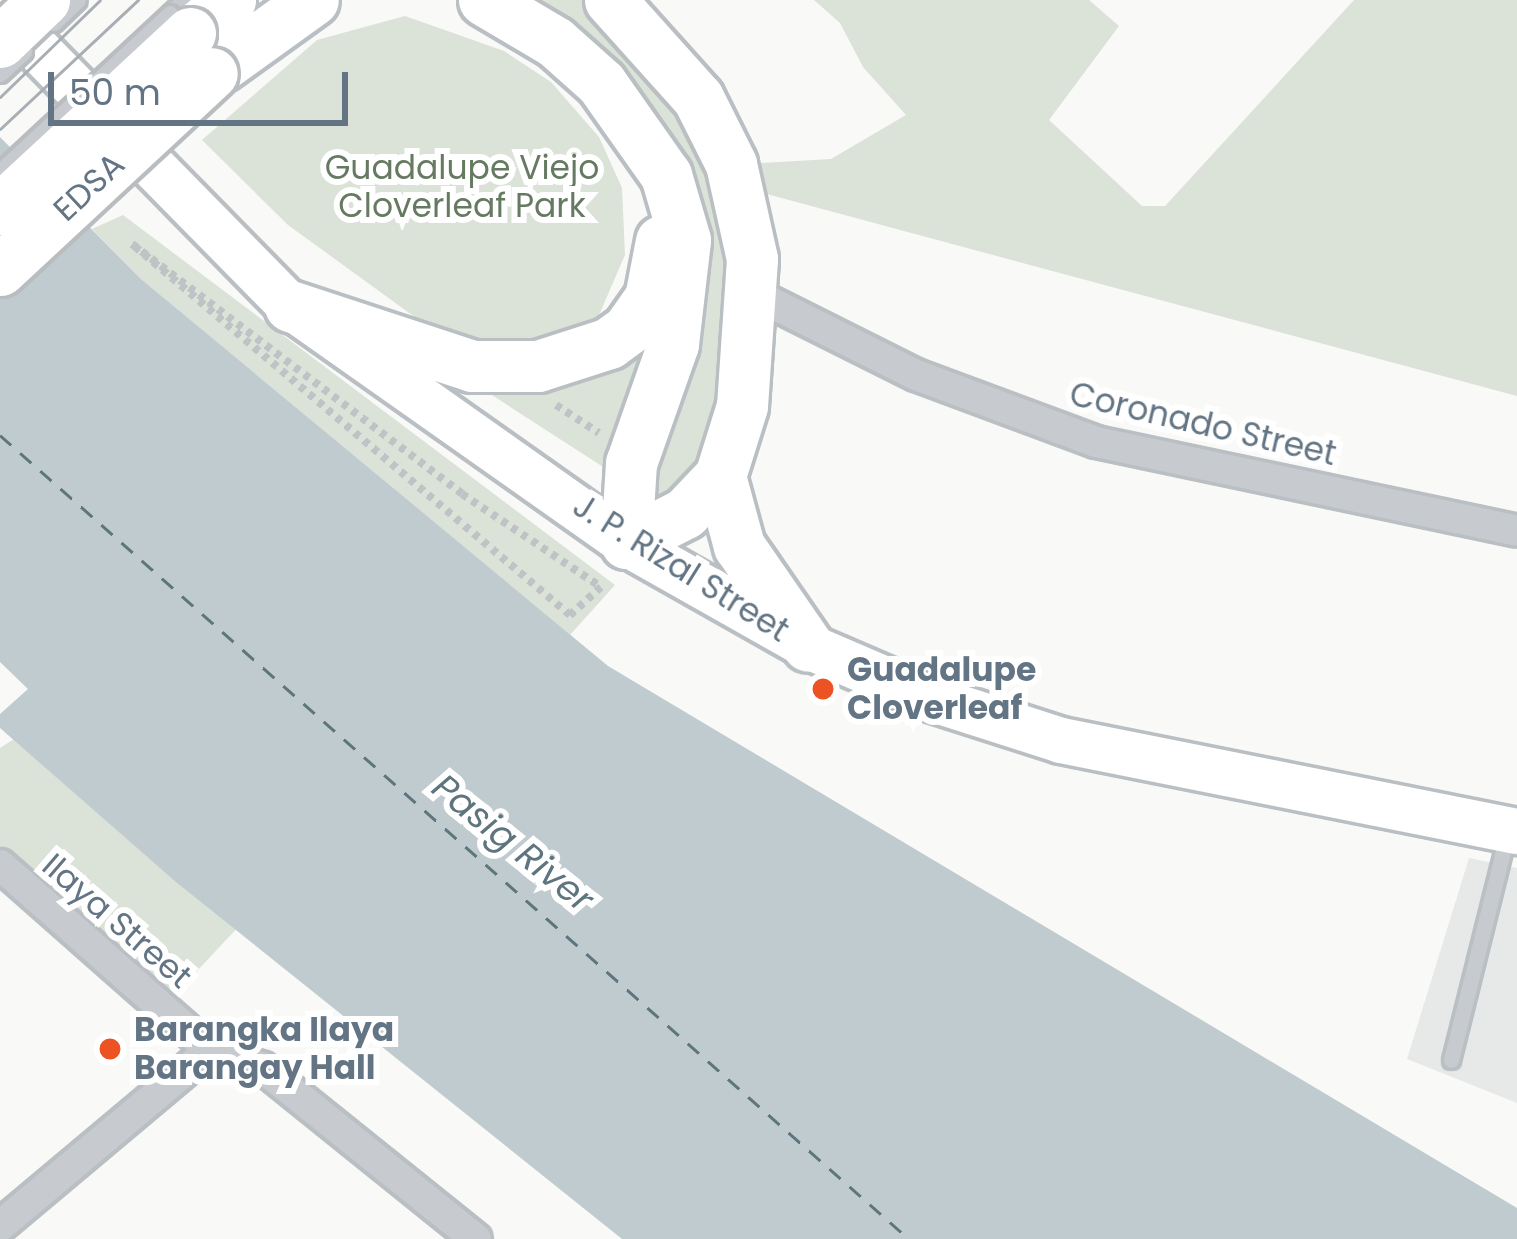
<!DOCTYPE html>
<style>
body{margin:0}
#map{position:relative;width:1517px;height:1239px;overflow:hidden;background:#f9f9f7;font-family:Poppins,sans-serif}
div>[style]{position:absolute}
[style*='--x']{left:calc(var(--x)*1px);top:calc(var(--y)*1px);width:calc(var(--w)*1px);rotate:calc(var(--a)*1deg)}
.built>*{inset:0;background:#e7e8e8}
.green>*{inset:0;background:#dbe2d8}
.water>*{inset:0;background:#c0cbcf}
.ferry>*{height:3px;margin-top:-1.5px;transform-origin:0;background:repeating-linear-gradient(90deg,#5e757d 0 15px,transparent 0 27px)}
.path>*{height:8px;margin-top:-4px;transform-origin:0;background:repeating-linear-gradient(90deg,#c0c3c5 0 6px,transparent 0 12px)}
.roads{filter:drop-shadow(3px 0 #b9bfc3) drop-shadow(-3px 0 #b9bfc3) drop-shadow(0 3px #b9bfc3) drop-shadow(0 -3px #b9bfc3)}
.service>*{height:15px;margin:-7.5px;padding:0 7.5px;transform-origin:7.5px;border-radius:7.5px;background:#c7cbcf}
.minor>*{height:30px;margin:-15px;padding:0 15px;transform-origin:15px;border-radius:15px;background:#c7cbcf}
.secondary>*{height:45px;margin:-22.5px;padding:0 22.5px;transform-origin:22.5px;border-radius:22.5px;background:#fff}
.trunk>*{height:51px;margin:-25.5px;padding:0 25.5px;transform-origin:25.5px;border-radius:25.5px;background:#fff}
.tram>*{height:3px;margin:-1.5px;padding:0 1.5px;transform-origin:1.5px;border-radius:1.5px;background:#a7aeb4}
.bridges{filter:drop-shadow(3px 0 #b9bdc0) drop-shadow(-3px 0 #b9bdc0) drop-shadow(0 3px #b9bdc0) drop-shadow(0 -3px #b9bdc0)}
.service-bridge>*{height:15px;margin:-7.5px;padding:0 7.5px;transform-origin:7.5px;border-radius:7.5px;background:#c7cbcf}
.trunk-bridge>*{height:51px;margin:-25.5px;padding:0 25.5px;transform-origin:25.5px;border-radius:25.5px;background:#fff}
.dots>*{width:33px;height:33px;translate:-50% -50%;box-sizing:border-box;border:6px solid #fff;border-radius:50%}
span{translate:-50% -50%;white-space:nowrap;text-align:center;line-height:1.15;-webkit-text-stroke:12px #fff;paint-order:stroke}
.park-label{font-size:33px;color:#667a62}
.street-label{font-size:33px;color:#637584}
.poi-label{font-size:33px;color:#637584;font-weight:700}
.left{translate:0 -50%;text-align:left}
.water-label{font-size:36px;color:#5e757d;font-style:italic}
.scale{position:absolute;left:48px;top:72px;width:300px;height:54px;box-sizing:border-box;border:6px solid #637584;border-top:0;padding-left:15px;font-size:36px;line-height:42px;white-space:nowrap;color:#637584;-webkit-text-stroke:9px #fff;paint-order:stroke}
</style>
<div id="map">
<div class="built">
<div style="clip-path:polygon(1469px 858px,1517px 868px,1517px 1103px,1407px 1059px)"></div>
</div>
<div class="green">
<div style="clip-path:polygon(533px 0,582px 0,597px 14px,683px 112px,708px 171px,732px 265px,718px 404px,707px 460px,665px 496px,647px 494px,690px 168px,626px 70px)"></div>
<div style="clip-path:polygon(814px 0,1089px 0,1119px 26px,1049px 120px,1142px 206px,1165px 206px,1354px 0,1517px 0,1517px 396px,759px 192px,761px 163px,831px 159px,906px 115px,863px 67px,840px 23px)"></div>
<div style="clip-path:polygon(405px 16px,504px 51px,551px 82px,599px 137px,622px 188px,625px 255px,599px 315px,572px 334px,502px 348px,423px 323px,288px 225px,202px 140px,317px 40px)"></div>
<div style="clip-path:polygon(123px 215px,615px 585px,570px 635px,141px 279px,92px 229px)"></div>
<div style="clip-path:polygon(649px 339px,614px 474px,478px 386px,572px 386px)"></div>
<div style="clip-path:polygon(25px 732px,242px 923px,164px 1006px,0 856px,0 748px)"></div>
</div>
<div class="water">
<div style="clip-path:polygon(0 137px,141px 279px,608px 666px,1517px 1208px,1517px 1239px,622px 1239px,176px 882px,0 728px,0 714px,28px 689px,0 662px)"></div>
</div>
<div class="ferry">
<div style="--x:0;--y:435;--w:1214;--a:41.49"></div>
</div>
<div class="path">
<div style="--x:132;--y:244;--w:414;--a:37.1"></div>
<div style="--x:462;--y:494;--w:167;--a:33.8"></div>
<div style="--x:601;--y:587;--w:42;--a:137.9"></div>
<div style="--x:570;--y:615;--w:574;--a:-139.73"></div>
<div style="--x:556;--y:405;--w:51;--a:33.1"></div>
</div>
<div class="roads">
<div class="service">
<div style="--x:170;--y:13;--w:19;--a:-43"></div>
<div style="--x:1451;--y:1060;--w:235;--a:-76"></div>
</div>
<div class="minor">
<div style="--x:752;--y:293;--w:183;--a:26.6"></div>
<div style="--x:916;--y:375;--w:192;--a:20.4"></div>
<div style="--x:1096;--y:442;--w:430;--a:11.9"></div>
<div style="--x:0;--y:865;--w:280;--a:41.4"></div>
<div style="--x:210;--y:1050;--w:56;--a:18.8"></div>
<div style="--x:263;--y:1068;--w:273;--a:38.8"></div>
<div style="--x:0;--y:1226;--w:274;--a:-40"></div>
</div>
<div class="secondary">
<div style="--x:0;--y:11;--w:414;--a:45.5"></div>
<div style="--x:290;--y:306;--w:411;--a:35.2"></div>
<div style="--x:626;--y:543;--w:209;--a:29.5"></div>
<div style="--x:808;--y:646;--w:129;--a:23.2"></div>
<div style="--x:927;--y:697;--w:141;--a:17.8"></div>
<div style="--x:1061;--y:740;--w:465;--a:11.3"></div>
</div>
<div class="trunk">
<div style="--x:484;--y:0;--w:82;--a:30.6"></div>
<div style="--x:555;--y:42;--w:62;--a:41.7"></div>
<div style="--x:601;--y:83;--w:113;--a:54.8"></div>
<div style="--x:666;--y:175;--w:68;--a:73.7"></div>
<div style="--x:685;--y:240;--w:105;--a:96.6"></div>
<div style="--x:673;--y:344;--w:126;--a:109.4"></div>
<div style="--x:631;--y:463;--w:80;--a:93.6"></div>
<div style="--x:610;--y:0;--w:132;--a:48.1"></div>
<div style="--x:698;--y:98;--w:74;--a:63.4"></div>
<div style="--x:731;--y:164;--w:97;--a:77.5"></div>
<div style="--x:752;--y:259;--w:147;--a:93.9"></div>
<div style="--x:742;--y:406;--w:73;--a:107.4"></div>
<div style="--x:720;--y:476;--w:51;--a:133.4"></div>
<div style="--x:685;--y:513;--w:66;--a:153"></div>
<div style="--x:190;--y:33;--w:52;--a:-39.5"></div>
<div style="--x:221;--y:66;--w:113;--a:-35.7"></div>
<div style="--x:290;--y:306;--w:192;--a:18.2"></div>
<div style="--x:472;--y:366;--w:66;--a:0"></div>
<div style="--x:538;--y:366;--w:75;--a:-17.9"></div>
<div style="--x:609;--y:343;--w:24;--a:-36"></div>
<div style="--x:628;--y:329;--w:38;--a:-55"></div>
<div style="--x:650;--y:298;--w:58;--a:-79.1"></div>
<div style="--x:720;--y:476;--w:73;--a:74.8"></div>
<div style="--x:739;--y:546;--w:121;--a:55.4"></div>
</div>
</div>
<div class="tram">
<div style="--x:0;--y:97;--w:139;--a:-44.1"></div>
<div style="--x:0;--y:129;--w:189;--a:-43.1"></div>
</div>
<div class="bridges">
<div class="service-bridge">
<div style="--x:54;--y:23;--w:33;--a:-44"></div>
<div style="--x:0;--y:74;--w:33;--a:-43"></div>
<div style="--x:0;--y:171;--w:232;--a:-42.9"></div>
</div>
<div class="trunk-bridge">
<div style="--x:0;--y:42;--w:61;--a:-43.7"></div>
<div style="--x:0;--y:209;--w:259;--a:-42.8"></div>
<div style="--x:0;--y:270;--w:289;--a:-42.9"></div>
</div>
</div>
<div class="dots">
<div style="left:823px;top:689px;background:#ed5223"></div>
<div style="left:110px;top:1049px;background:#ed5223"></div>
</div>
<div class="park-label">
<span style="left:462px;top:187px">Guadalupe Viejo<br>Cloverleaf Park</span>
</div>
<div class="street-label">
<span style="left:89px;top:187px;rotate:-43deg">EDSA</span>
<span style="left:1203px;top:424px;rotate:13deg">Coronado Street</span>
<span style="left:681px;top:568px;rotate:32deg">J. P. Rizal Street</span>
<span style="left:117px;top:921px;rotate:41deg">Ilaya Street</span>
</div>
<div class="poi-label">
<span class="left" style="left:847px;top:689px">Guadalupe<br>Cloverleaf</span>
<span class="left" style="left:134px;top:1049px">Barangka Ilaya<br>Barangay Hall</span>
</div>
<div class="water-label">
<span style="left:513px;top:843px;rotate:39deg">Pasig River</span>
</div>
<div class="scale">50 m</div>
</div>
